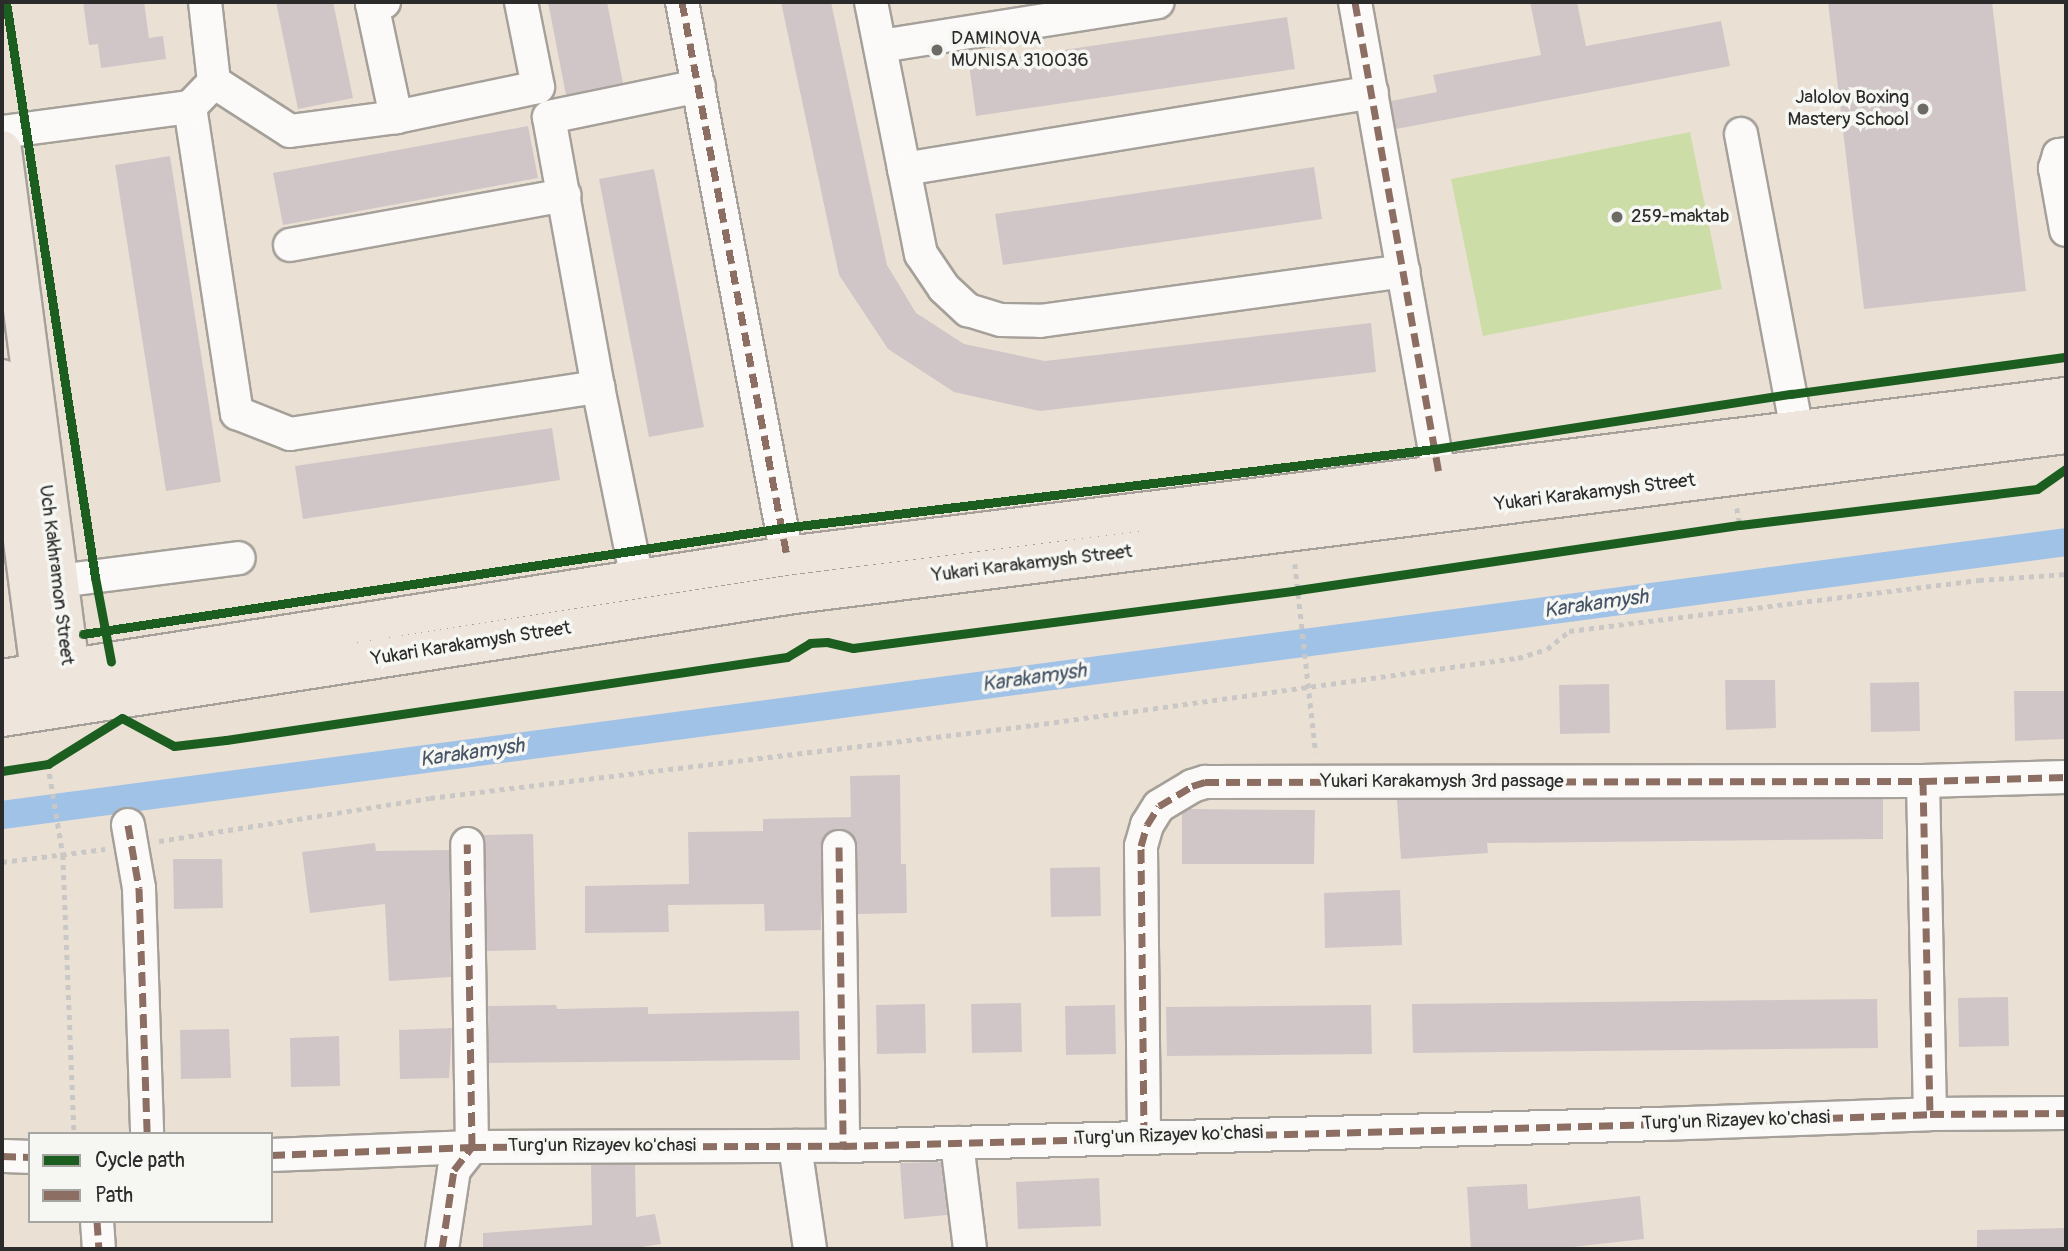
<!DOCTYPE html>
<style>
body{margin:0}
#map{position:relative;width:2068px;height:1251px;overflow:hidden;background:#eae1d4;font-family:Pangolin,sans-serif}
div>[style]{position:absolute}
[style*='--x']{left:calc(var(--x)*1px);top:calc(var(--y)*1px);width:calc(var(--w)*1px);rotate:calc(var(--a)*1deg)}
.green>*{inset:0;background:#cddda7}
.canal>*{height:28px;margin:-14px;padding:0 14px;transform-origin:14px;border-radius:14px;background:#a1c2e7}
.building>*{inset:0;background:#d1c6c7}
.path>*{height:4.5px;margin-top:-2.25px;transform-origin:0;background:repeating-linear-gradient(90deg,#cac8c6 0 5px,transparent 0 10px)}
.roads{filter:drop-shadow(2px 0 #a5a099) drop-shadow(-2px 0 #a5a099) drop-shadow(0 2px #a5a099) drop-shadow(0 -2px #a5a099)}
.minor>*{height:32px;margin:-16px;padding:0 16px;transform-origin:16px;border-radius:16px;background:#fcfaf9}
.major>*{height:38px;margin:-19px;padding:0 19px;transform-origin:19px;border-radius:19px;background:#eee5dd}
.quiet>*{height:7px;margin-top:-3.5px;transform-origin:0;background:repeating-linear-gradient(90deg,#8d6e63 0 14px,transparent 0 21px)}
.cycleway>*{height:9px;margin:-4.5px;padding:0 4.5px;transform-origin:4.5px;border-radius:4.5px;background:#1b5e20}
.dots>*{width:19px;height:19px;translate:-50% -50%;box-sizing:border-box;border:4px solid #f6f6f2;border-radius:50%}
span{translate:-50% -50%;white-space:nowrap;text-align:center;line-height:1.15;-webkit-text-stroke:7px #f6f6f2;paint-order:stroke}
.poi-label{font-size:19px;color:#2b2b2b}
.left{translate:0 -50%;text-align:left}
.right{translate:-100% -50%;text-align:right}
.street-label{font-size:19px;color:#2b2b2b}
.water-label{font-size:21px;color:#455466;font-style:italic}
.frame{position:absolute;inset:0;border:4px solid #2b2b2b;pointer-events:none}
.legend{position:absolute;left:28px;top:1132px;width:245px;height:91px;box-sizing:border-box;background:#f6f6f2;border:2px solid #a5a5a2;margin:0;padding:9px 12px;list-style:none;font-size:21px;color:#2b2b2b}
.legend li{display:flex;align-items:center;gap:14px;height:35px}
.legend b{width:35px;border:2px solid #a5a5a2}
</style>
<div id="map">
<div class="green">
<div style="clip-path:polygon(1690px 132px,1722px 289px,1483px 336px,1451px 179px)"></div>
</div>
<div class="canal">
<div style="--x:2;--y:815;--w:2082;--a:-7.53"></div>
</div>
<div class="building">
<div style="clip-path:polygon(83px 2px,144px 2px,149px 38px,163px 36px,166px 59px,101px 68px,98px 44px,89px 45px)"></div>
<div style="clip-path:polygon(276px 2px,333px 2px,353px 98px,298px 109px)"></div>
<div style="clip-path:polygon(548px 2px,607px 2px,623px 83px,566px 95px)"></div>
<div style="clip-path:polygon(781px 2px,831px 2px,887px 265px,916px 313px,964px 344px,1045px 361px,1371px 323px,1376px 372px,1040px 411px,954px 392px,888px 349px,839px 275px)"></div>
<div style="clip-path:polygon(1530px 2px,1577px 2px,1586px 46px,1721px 21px,1730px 66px,1396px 129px,1391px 101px,1437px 92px,1433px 75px,1541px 55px)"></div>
<div style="clip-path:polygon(1828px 2px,1992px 2px,2026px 291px,1864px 309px)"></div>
<div style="clip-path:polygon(1287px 17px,1295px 69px,976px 116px,969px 64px)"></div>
<div style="clip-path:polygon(528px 126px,538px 178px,283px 225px,273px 173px)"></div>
<div style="clip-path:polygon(170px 156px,221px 482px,166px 491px,115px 165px)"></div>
<div style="clip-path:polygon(1314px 167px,1322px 219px,1003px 265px,995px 214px)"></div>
<div style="clip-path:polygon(654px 169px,704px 427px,649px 437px,599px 179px)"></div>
<div style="clip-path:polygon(552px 428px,560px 480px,303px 519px,295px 466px)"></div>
<div style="clip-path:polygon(1725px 680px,1775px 680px,1776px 728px,1726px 730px)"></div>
<div style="clip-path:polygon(1919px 682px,1920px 731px,1871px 732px,1870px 683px)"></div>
<div style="clip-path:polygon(1609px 684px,1610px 733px,1560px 734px,1559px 685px)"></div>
<div style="clip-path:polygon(2014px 691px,2064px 691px,2065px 739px,2015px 741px)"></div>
<div style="clip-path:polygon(900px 775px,901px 864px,906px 864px,907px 913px,858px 914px,857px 846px,849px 831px,838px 829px,829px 832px,821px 847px,821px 930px,765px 931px,764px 904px,668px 905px,669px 932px,585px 933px,585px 886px,689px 884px,688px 832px,763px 831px,763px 819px,851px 817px,850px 776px)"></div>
<div style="clip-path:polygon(1883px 799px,1883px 839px,1487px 843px,1488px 853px,1401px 859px,1397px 800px)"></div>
<div style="clip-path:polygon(1190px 809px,1315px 810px,1314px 864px,1182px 864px,1182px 813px)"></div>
<div style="clip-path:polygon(533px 834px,536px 950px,487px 951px,483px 835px)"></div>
<div style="clip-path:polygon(375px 843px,376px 851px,449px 850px,451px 977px,389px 981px,385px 904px,310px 913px,302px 852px)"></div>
<div style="clip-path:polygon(173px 859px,222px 859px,223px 908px,174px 909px)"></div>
<div style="clip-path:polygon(1100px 867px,1101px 916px,1051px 917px,1050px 868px)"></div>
<div style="clip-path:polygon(1400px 890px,1402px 945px,1325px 948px,1324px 893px)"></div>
<div style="clip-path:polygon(2008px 997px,2009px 1046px,1959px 1047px,1958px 998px)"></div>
<div style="clip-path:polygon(1877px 999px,1878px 1048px,1413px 1053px,1412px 1004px)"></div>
<div style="clip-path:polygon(1021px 1003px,1022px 1052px,972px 1053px,971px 1004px)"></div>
<div style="clip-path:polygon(925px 1004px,926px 1053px,877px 1054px,876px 1005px)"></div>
<div style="clip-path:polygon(556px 1005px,557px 1009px,648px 1007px,648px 1014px,799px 1011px,800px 1060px,489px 1063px,488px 1006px)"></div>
<div style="clip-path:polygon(1115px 1005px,1116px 1054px,1066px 1055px,1065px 1006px)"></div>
<div style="clip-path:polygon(1371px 1005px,1372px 1054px,1167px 1056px,1166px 1007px)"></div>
<div style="clip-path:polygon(452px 1028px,449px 1078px,400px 1079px,399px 1030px)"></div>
<div style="clip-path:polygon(229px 1029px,231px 1078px,181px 1079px,180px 1030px)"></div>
<div style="clip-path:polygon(339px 1036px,340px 1086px,291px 1087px,290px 1038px)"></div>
<div style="clip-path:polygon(941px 1162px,947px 1215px,904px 1219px,900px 1163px)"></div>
<div style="clip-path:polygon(591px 1165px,635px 1165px,636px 1217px,655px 1214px,661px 1244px,629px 1249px,483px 1249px,483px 1233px,592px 1225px)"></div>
<div style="clip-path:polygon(1099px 1178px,1101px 1226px,1018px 1229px,1016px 1182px)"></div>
<div style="clip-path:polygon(1527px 1184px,1528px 1209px,1640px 1196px,1644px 1239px,1555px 1249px,1471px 1249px,1467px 1187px)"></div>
<div style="clip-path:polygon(2066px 1228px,2066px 1249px,1977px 1249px,1977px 1230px)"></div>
</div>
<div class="path">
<div style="--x:6;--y:2;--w:100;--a:81.4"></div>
<div style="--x:1817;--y:391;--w:251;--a:-7.8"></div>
<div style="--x:1737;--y:508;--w:17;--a:80"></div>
<div style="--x:87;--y:525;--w:22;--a:80"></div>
<div style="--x:1295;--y:564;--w:190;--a:83.7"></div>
<div style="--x:99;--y:604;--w:26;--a:79"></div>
<div style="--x:141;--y:728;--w:38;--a:29"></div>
<div style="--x:174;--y:746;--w:52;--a:-6.6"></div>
<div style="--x:226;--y:740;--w:567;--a:-8.42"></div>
<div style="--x:787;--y:657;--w:27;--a:-31"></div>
<div style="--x:810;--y:643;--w:17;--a:-3"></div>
<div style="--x:827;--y:642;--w:27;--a:13"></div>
<div style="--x:853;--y:648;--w:449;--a:-7.4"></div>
<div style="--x:1298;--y:590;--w:447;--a:-8.4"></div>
<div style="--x:1740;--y:525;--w:299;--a:-6.9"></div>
<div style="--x:2037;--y:489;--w:35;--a:-35"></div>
<div style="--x:48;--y:764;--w:92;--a:80.6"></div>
<div style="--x:63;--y:855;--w:279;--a:87.7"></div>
<div style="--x:2;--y:771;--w:47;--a:-8.7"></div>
<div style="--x:48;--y:764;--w:50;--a:-31.2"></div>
<div style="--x:159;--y:841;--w:274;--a:-9"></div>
<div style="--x:430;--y:798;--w:608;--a:-6.89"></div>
<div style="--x:1034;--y:725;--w:489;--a:-7.9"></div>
<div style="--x:1518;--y:658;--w:30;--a:-17"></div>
<div style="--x:1547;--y:649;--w:28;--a:-39"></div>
<div style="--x:1569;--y:631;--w:413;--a:-7.1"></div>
<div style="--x:1979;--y:580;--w:87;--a:-3.9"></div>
<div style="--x:2;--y:862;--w:104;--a:-7.2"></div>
</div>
<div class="roads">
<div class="minor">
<div style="--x:384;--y:2;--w:12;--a:171"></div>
<div style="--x:372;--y:4;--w:116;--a:78"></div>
<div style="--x:682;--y:2;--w:564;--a:79.27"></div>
<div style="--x:871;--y:2;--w:257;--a:78.8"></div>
<div style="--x:921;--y:254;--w:41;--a:55.9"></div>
<div style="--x:944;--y:288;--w:33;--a:43"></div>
<div style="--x:968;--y:310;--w:34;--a:17"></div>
<div style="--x:1001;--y:320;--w:39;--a:1"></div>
<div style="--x:1040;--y:321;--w:367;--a:-7.8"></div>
<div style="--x:1355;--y:2;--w:480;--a:79.9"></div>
<div style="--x:881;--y:46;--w:280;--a:-9"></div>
<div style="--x:214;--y:82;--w:90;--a:32.8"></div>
<div style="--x:290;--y:131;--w:107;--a:-7.5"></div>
<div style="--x:396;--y:117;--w:145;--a:-11.9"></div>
<div style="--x:538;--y:87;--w:87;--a:-101.3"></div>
<div style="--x:190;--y:107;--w:310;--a:81.3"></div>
<div style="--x:237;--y:413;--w:57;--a:21.6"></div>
<div style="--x:290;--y:434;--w:312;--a:-8.7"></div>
<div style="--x:598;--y:387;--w:274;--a:-100.3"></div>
<div style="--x:549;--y:117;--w:153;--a:-11.7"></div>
<div style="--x:2;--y:132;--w:190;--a:-7.6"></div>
<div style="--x:190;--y:107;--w:35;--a:-46"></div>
<div style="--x:214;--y:82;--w:81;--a:-96.4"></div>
<div style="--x:1741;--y:134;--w:324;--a:79.3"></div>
<div style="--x:2066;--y:154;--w:7;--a:172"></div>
<div style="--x:2059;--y:155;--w:14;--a:107"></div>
<div style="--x:2055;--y:168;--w:63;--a:79.9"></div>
<div style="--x:904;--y:169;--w:474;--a:-9.3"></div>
<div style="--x:290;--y:245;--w:279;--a:-10.3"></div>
<div style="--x:598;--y:387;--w:196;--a:78.5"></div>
<div style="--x:58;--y:581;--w:182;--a:-7.2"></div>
<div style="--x:1923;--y:781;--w:333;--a:88.8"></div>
<div style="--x:128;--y:825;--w:64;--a:80.1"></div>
<div style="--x:139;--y:888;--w:246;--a:88.1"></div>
<div style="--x:839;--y:847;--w:299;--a:89.2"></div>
<div style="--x:1144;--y:1136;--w:290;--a:-90.6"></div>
<div style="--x:1141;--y:846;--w:22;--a:-74"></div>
<div style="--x:1147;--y:825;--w:22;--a:-58"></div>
<div style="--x:1159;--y:806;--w:39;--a:-31"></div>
<div style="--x:1192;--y:786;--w:14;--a:-17"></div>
<div style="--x:1205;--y:782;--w:718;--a:-0.08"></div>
<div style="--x:1923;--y:781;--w:143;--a:-1.6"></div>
<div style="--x:957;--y:1143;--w:107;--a:83"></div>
<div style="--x:795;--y:1146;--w:104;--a:81.7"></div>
<div style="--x:271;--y:1155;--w:201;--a:-2.3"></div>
<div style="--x:472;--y:1147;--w:371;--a:-0.2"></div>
<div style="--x:843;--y:1146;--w:818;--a:-1.54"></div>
<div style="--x:1661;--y:1124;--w:269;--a:-2.1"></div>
<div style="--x:1930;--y:1114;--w:136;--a:-0.4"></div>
<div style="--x:2;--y:1156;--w:28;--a:2"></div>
<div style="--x:97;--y:1221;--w:28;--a:86"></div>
<div style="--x:442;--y:1249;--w:80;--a:-81.4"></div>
<div style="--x:454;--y:1170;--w:29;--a:-52"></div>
<div style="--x:472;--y:1147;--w:303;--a:-90.9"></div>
</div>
<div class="major">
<div style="--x:2;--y:150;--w:522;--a:82.52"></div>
<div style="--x:70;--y:668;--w:25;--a:102"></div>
<div style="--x:2;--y:379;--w:296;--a:82.6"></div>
<div style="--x:40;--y:673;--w:25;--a:58"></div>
<div style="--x:2;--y:679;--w:795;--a:-8.91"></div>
<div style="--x:787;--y:556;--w:1289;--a:-7.09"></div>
<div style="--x:2;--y:717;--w:801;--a:-8.83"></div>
<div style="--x:794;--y:594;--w:1282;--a:-7.17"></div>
</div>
</div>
<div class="quiet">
<div style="--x:682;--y:2;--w:564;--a:79.27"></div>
<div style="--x:1355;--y:2;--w:480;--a:79.9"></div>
<div style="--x:1923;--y:781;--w:333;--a:88.8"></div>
<div style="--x:128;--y:825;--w:64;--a:80.1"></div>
<div style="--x:139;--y:888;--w:246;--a:88.1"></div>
<div style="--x:839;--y:847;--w:299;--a:89.2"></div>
<div style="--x:1144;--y:1136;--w:290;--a:-90.6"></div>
<div style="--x:1141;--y:846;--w:22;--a:-74"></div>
<div style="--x:1147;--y:825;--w:22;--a:-58"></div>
<div style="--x:1159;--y:806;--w:39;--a:-31"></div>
<div style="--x:1192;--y:786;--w:14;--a:-17"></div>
<div style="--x:1205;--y:782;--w:718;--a:-0.08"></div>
<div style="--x:1923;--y:781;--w:143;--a:-1.6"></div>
<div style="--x:271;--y:1155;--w:201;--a:-2.3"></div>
<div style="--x:472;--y:1147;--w:371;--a:-0.2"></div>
<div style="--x:843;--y:1146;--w:818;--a:-1.54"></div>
<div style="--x:1661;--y:1124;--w:269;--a:-2.1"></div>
<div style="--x:1930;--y:1114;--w:136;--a:-0.4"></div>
<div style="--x:2;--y:1156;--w:28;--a:2"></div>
<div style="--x:97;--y:1221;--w:28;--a:86"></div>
<div style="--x:442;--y:1249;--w:80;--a:-81.4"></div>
<div style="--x:454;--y:1170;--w:29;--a:-52"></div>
<div style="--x:472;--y:1147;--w:303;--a:-90.9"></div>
</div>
<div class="cycleway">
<div style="--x:6;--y:2;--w:582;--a:81.2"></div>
<div style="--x:95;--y:577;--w:86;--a:79.3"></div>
<div style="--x:83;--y:634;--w:707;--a:-8.62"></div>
<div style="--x:782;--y:528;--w:657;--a:-6.91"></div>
<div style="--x:1434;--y:449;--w:361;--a:-8.8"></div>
<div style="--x:1791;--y:394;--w:277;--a:-7.7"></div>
<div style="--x:2;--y:771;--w:47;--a:-8.7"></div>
<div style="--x:48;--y:764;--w:87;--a:-31.9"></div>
<div style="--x:122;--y:718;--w:59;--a:28.3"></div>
<div style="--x:174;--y:746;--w:52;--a:-6.6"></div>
<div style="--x:226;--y:740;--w:567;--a:-8.42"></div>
<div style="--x:787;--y:657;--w:27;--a:-31"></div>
<div style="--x:810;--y:643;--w:17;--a:-3"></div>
<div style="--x:827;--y:642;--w:27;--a:13"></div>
<div style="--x:853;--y:648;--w:449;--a:-7.4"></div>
<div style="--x:1298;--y:590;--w:447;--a:-8.4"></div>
<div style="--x:1740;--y:525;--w:299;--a:-6.9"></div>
<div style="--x:2037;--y:489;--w:35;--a:-35"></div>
</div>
<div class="dots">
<div style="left:937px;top:50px;background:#6e6b66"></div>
<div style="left:1923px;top:109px;background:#6e6b66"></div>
<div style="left:1617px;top:217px;background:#6e6b66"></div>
</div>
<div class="poi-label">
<span class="left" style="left:951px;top:50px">DAMINOVA<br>MUNISA 310036</span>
<span class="right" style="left:1909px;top:109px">Jalolov Boxing<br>Mastery School</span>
<span class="left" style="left:1631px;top:217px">259-maktab</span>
</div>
<div class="street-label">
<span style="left:1595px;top:493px;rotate:-7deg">Yukari Karakamysh Street</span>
<span style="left:1032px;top:564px;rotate:-7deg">Yukari Karakamysh Street</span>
<span style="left:56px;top:575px;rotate:83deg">Uch Kakhramon Street</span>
<span style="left:471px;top:644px;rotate:-9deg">Yukari Karakamysh Street</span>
<span style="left:1442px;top:782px">Yukari Karakamysh 3rd passage</span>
<span style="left:1736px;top:1121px;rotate:-2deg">Turg'un Rizayev ko'chasi</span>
<span style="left:1169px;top:1136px;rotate:-2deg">Turg'un Rizayev ko'chasi</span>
<span style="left:602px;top:1146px">Turg'un Rizayev ko'chasi</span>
</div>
<div class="water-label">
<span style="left:1596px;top:604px;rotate:-8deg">Karakamysh</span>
<span style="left:1034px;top:678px;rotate:-8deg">Karakamysh</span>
<span style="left:472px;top:753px;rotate:-8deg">Karakamysh</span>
</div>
<div class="frame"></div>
<ul class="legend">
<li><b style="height:9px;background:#1b5e20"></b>Cycle path</li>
<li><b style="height:9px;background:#8d6e63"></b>Path</li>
</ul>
</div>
